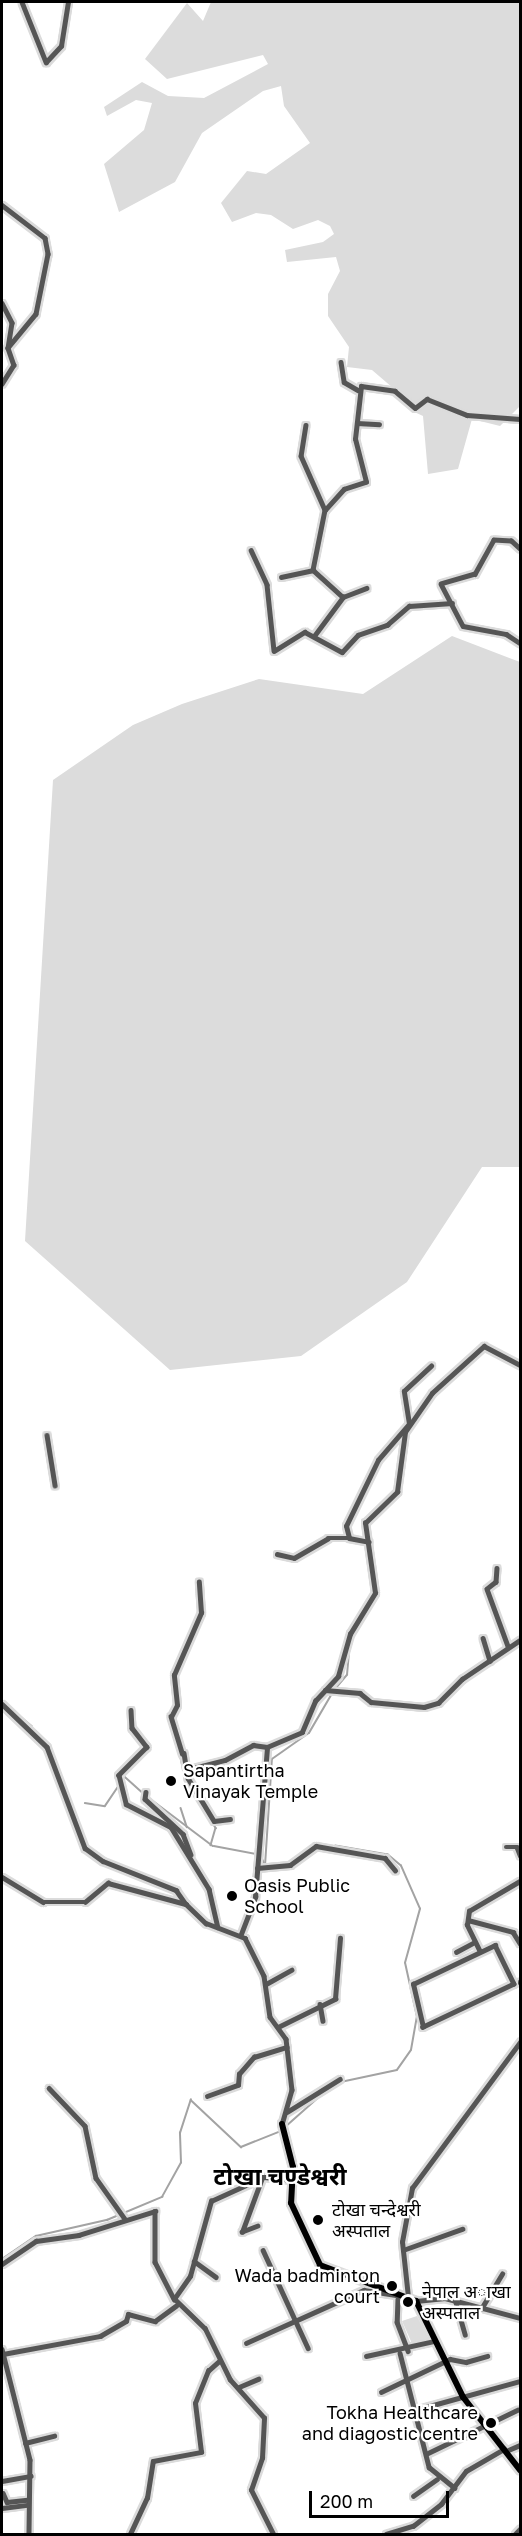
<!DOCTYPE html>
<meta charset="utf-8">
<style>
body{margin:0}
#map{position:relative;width:522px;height:2536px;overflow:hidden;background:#fff;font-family:"Golos Text","Noto Sans Devanagari",sans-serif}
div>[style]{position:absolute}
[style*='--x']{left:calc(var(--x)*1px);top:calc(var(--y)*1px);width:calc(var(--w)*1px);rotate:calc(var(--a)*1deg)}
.green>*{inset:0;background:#dcdcdc}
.stream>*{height:1.5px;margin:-0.75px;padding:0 0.75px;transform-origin:0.75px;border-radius:0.75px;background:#a3a3a3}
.roads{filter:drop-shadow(2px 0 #dbdbdb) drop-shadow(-2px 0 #dbdbdb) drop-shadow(0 2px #dbdbdb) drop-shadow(0 -2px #dbdbdb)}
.minor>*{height:4.5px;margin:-2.25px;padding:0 2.25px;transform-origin:2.25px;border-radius:2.25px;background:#555}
.major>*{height:6px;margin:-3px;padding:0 3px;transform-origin:3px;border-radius:3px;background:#000}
.dots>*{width:16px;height:16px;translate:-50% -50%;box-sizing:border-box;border:3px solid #fff;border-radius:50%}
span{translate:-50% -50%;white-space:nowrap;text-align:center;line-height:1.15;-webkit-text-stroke:4.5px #fff;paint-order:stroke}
.poi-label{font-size:18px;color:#000}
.left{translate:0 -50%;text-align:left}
.right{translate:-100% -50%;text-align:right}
.district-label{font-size:24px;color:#000;font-weight:700}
.frame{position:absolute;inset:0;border:3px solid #000;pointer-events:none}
.scale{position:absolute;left:309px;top:2491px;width:140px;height:27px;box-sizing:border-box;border:3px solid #000;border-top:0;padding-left:8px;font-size:18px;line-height:21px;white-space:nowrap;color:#000;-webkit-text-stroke:4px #fff;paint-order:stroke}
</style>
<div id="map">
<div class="green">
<div style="clip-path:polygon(211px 2px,520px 2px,520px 406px,500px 426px,472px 419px,458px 469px,428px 474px,423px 416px,410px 410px,407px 400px,372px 370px,347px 367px,349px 347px,328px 316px,328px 294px,340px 271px,336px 257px,287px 262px,285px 250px,323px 242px,334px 234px,330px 226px,318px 220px,293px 229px,271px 215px,256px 213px,232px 222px,221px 203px,247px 171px,266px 174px,310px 143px,284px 106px,281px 86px,263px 91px,202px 133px,175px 182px,119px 212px,104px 164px,144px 130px,152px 103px,136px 100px,107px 116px,104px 107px,142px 82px,168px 96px,204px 98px,268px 64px,263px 55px,167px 79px,145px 59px,187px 3px,203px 21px)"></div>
<div style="clip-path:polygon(452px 636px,520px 662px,520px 1167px,482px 1167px,407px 1282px,301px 1356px,170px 1370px,25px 1241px,53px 780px,133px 725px,182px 704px,259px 679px,363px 694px)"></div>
<div style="clip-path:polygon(417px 2316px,430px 2341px,413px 2346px,402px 2321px)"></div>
</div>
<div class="stream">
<div style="--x:336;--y:1688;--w:17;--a:-50"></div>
<div style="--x:347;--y:1675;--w:21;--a:-85"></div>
<div style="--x:2;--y:1701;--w:39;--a:40"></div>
<div style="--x:35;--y:1730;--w:10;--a:45"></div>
<div style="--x:47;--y:1742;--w:3;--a:45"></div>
<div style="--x:180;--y:1754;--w:31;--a:77"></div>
<div style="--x:187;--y:1784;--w:53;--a:56.6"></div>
<div style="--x:216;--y:1828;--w:18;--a:106"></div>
<div style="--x:123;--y:1775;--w:28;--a:42"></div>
<div style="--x:148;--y:1797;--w:81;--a:37"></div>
<div style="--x:85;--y:1803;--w:20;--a:9"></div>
<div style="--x:105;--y:1806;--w:25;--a:-56"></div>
<div style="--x:181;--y:1808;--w:20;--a:72"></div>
<div style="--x:214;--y:1846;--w:43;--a:10.8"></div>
<div style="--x:261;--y:1855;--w:11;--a:68"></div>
<div style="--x:265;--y:1866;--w:107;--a:-86.3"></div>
<div style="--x:272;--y:1759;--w:45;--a:-35.1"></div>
<div style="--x:309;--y:1733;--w:48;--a:-59.7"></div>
<div style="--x:269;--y:1869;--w:21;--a:-5"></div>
<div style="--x:336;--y:2083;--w:62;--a:-12"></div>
<div style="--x:397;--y:2070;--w:24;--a:-55"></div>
<div style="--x:411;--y:2050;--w:34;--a:-80"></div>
<div style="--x:417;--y:2017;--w:55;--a:-102.5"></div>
<div style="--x:405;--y:1963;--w:56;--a:-74.5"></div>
<div style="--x:420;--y:1909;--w:47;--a:-113.8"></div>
<div style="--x:401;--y:1866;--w:17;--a:-140"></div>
<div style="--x:388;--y:1855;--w:53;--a:-170.2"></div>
<div style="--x:284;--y:2128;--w:57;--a:-41.5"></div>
<div style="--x:2;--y:2259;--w:41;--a:-34.1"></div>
<div style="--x:36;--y:2236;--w:73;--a:-12.7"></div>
<div style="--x:107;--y:2220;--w:60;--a:-22.7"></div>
<div style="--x:162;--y:2197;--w:39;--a:-61"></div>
<div style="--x:181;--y:2163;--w:30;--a:-92"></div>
<div style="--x:180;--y:2133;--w:35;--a:-72"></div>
<div style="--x:191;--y:2100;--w:69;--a:43.2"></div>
<div style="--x:241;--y:2147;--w:43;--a:-21.8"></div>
</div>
<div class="roads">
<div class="minor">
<div style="--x:22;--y:2;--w:65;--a:68.2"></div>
<div style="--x:46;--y:62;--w:22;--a:-47"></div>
<div style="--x:61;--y:46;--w:45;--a:-81"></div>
<div style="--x:2;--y:205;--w:54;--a:37.5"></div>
<div style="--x:45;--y:238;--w:16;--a:79"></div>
<div style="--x:48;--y:254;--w:61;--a:101.3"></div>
<div style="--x:36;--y:314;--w:44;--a:129.5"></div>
<div style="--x:8;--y:348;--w:18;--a:71"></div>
<div style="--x:14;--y:365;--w:22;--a:122"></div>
<div style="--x:2;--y:303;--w:22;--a:63"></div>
<div style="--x:12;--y:323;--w:25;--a:99"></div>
<div style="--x:341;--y:362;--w:20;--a:81"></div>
<div style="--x:344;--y:382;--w:16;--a:30"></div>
<div style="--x:357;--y:423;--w:22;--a:3"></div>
<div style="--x:306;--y:425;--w:31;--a:99"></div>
<div style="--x:301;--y:456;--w:59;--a:66"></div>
<div style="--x:325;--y:510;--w:61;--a:101.3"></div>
<div style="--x:313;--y:570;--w:40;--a:42"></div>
<div style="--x:325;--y:510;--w:28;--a:-48"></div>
<div style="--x:344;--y:489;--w:23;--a:-18"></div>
<div style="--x:366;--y:482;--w:44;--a:-104.3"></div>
<div style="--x:355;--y:439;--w:53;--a:-83.5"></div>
<div style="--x:361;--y:386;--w:34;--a:8"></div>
<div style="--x:395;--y:391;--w:26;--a:40"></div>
<div style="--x:415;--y:408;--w:15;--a:-37"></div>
<div style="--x:427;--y:399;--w:43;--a:21.8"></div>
<div style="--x:467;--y:415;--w:53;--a:4.3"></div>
<div style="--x:520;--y:549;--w:12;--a:-138"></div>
<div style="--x:511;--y:541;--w:17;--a:-177"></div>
<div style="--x:494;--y:540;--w:39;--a:119"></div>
<div style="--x:475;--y:574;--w:35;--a:164"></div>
<div style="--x:441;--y:584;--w:47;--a:62.4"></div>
<div style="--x:463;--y:626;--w:44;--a:10.5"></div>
<div style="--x:506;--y:634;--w:17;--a:33"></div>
<div style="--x:251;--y:550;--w:38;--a:65"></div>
<div style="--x:267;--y:585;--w:66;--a:83.9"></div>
<div style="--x:274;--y:651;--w:36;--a:-32"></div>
<div style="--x:305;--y:632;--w:42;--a:28.4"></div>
<div style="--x:342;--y:652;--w:23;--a:-47"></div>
<div style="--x:358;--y:635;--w:31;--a:-19"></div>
<div style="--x:387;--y:625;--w:29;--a:-41"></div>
<div style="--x:409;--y:606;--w:43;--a:-4"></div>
<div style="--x:281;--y:577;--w:33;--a:-12"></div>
<div style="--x:314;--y:636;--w:49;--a:-53.4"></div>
<div style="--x:343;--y:597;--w:25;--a:-21"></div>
<div style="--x:47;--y:1435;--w:51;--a:80.9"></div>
<div style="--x:349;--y:1538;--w:20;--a:11"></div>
<div style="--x:277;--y:1554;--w:17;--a:13"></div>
<div style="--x:294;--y:1558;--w:39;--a:-30"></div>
<div style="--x:328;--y:1538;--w:21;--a:0"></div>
<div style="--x:349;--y:1538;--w:12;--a:-104"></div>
<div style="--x:346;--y:1526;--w:73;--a:-64.1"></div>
<div style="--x:378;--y:1460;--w:48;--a:-49.3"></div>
<div style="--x:409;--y:1424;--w:33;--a:-99"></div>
<div style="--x:404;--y:1391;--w:37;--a:-43"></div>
<div style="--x:497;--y:1568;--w:14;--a:94"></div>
<div style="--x:496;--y:1582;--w:11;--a:142"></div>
<div style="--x:487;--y:1589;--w:61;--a:69.8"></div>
<div style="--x:483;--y:1638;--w:24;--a:73"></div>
<div style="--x:325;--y:1690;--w:35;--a:5"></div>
<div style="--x:360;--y:1693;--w:14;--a:39"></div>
<div style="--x:371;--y:1702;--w:53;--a:5.4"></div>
<div style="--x:424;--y:1707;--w:15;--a:-16"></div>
<div style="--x:438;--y:1703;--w:34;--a:-45"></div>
<div style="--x:462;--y:1679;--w:70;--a:-33.9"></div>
<div style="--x:2;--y:1704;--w:62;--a:43.7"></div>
<div style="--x:47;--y:1747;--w:108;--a:69.4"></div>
<div style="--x:85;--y:1848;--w:22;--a:36"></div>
<div style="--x:103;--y:1861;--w:79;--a:21.7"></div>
<div style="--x:176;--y:1890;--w:16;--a:55"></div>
<div style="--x:131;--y:1710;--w:18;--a:87"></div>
<div style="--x:132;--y:1728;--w:24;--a:52"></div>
<div style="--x:147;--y:1747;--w:40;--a:135"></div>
<div style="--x:119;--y:1775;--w:30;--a:76"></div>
<div style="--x:126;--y:1804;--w:51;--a:27.1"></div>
<div style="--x:171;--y:1827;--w:73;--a:58.5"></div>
<div style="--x:209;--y:1889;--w:39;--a:77"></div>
<div style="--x:184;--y:1753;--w:25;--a:81"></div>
<div style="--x:188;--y:1778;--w:50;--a:58.8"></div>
<div style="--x:214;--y:1821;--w:16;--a:-7"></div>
<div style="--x:182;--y:1754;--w:39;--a:-107"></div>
<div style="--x:171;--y:1717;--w:13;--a:-63"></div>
<div style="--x:177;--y:1705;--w:30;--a:-96"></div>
<div style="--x:174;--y:1675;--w:68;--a:-66.5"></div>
<div style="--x:201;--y:1613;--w:31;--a:-94"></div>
<div style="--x:186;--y:1770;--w:40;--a:-14.4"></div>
<div style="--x:225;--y:1760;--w:32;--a:-28"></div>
<div style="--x:253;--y:1745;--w:14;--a:8"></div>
<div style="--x:146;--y:1792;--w:7;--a:98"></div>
<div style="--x:145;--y:1799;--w:52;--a:42.6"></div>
<div style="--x:183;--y:1834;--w:22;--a:69"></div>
<div style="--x:506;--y:1847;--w:11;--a:0"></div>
<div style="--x:517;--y:1847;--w:9;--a:69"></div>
<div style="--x:257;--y:1868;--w:33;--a:-5"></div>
<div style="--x:290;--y:1865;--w:32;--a:-36"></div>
<div style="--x:316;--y:1846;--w:70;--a:9.9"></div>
<div style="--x:385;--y:1858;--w:16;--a:50"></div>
<div style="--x:2;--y:1877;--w:48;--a:31.4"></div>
<div style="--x:43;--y:1902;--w:42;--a:0"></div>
<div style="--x:85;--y:1902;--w:30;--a:-40"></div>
<div style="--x:108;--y:1883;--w:81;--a:15.1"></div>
<div style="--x:186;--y:1904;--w:28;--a:44"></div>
<div style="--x:206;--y:1923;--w:42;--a:21"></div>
<div style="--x:245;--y:1938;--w:42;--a:63.4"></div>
<div style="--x:264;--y:1976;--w:41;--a:81.7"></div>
<div style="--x:270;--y:2017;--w:27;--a:54"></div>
<div style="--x:286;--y:2039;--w:51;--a:83.3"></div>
<div style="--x:292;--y:2090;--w:35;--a:106"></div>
<div style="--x:468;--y:1920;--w:47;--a:14.9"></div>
<div style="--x:513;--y:1932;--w:13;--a:58"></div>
<div style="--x:241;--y:1934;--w:40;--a:-69"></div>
<div style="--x:255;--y:1897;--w:150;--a:-85.4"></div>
<div style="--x:267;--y:1747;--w:38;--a:-23"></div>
<div style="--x:302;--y:1732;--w:34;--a:-67"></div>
<div style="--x:315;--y:1701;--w:34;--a:-47"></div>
<div style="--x:338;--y:1676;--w:44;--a:-74.1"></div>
<div style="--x:350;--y:1634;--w:48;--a:-58.6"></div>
<div style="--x:375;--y:1593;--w:71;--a:-98.1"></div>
<div style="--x:365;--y:1523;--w:45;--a:-44.1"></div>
<div style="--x:397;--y:1492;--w:61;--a:-82.4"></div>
<div style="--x:405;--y:1432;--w:47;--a:-55.3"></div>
<div style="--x:432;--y:1393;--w:70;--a:-42.1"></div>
<div style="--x:484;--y:1346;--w:41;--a:27.8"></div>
<div style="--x:495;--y:1945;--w:43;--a:64"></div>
<div style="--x:514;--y:1984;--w:101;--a:154.7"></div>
<div style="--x:423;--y:2027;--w:44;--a:-103.1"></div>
<div style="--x:413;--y:1984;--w:91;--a:-25.4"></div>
<div style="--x:456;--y:1952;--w:21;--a:-28"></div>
<div style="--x:480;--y:1952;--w:30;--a:-116"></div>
<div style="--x:467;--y:1925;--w:14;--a:-82"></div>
<div style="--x:469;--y:1911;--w:59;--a:-30.5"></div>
<div style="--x:520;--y:1983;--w:1;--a:-90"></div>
<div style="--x:266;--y:1984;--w:29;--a:-29"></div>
<div style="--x:320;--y:2004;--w:17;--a:80"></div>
<div style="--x:278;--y:2027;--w:64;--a:-26.2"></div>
<div style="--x:335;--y:1999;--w:61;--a:-85.3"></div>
<div style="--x:49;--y:2088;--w:52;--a:46.5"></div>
<div style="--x:85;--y:2126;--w:53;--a:78.1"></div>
<div style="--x:96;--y:2178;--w:50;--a:54.7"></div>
<div style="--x:207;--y:2096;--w:33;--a:-20"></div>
<div style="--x:238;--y:2085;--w:11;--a:-85"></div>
<div style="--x:239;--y:2074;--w:23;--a:-49"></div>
<div style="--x:254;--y:2057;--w:34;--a:-17"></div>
<div style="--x:287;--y:2112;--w:62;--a:-31.9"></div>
<div style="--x:258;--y:2226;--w:17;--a:159"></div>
<div style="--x:242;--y:2232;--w:58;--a:-69.7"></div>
<div style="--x:263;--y:2250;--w:108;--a:65.3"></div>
<div style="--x:403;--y:2250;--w:63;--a:-19.6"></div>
<div style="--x:194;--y:2261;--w:27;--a:36"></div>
<div style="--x:2;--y:2264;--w:41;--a:-34.1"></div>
<div style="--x:36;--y:2241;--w:43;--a:-7.9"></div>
<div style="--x:79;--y:2235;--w:80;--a:-17.5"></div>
<div style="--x:155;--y:2211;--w:51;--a:90"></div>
<div style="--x:155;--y:2262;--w:42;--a:62.8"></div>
<div style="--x:398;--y:2299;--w:23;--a:92"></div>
<div style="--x:397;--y:2322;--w:31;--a:69"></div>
<div style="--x:455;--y:2299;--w:37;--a:74"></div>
<div style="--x:416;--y:2301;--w:29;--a:-6"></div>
<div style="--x:445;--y:2298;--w:78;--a:14.9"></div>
<div style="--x:481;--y:2309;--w:41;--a:-59"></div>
<div style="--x:246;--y:2343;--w:129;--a:-24.2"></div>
<div style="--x:364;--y:2290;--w:45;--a:9"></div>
<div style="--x:408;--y:2297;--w:55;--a:-96.2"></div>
<div style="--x:402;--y:2242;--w:55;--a:-79.5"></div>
<div style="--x:412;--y:2188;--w:182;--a:-53.5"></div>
<div style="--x:2;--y:2349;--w:114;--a:75.8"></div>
<div style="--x:30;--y:2460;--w:74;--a:90.8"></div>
<div style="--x:400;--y:2353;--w:118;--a:75.7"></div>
<div style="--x:429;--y:2467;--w:33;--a:39"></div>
<div style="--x:3;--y:2354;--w:99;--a:-10.5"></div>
<div style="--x:100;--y:2336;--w:30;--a:-30"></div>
<div style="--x:126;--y:2321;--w:7;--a:-74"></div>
<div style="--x:128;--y:2314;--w:28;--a:15"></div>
<div style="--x:155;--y:2321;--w:26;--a:-36"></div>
<div style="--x:366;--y:2356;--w:70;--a:-12.4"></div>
<div style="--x:239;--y:2387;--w:21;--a:-23"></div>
<div style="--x:381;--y:2392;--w:76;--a:-25.6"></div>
<div style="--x:450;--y:2359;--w:16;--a:11"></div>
<div style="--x:466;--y:2362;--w:22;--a:-16"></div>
<div style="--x:415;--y:2410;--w:109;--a:-15.4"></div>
<div style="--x:25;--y:2443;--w:30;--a:-14"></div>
<div style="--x:506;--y:2451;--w:15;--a:-23"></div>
<div style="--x:428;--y:2453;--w:99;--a:-25.8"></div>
<div style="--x:2;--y:2481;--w:29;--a:-10"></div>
<div style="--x:3;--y:2493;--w:10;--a:66"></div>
<div style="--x:7;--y:2502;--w:20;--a:-6"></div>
<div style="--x:413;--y:2496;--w:29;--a:-35"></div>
<div style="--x:2;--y:2508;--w:25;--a:-7"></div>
<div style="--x:130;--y:2534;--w:40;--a:-65"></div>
<div style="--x:147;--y:2498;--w:37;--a:-81"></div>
<div style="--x:153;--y:2461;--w:49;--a:-10.6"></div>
<div style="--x:201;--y:2452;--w:49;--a:-97"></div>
<div style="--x:195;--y:2403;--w:35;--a:-68"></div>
<div style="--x:208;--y:2371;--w:15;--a:-42"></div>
<div style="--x:273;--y:2534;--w:49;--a:-116.6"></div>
<div style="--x:251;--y:2490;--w:34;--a:-71"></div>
<div style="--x:262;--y:2458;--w:40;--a:-87.1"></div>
<div style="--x:264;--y:2418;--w:51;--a:-131.8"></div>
<div style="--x:230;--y:2380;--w:57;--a:-116.1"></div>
<div style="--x:205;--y:2329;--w:43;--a:-135.9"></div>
<div style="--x:174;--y:2299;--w:28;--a:-55"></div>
<div style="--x:190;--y:2276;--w:78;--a:-74.4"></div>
<div style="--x:211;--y:2201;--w:58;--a:-24.4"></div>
<div style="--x:264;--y:2177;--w:28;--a:6"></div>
<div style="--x:386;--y:2534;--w:28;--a:-17"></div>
<div style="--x:413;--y:2526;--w:36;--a:-38"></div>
<div style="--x:441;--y:2504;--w:41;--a:-52.9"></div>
<div style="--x:466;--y:2471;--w:44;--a:-30.1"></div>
<div style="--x:515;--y:2534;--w:7;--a:-45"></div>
</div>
<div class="major">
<div style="--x:282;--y:2124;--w:44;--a:75.7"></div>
<div style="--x:293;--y:2167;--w:36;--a:93"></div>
<div style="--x:291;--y:2203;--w:68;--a:64.9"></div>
<div style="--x:320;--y:2265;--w:103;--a:20.6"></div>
<div style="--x:416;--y:2301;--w:107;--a:63.9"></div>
<div style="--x:463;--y:2397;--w:93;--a:52"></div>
</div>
</div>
<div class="dots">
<div style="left:171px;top:1781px;background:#000"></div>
<div style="left:232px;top:1896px;background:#000"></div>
<div style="left:318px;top:2220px;background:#000"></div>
<div style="left:392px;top:2286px;background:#000"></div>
<div style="left:408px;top:2302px;background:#000"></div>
<div style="left:491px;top:2423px;background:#000"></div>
</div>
<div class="poi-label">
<span class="left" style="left:183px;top:1781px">Sapantirtha<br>Vinayak Temple</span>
<span class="left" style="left:244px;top:1896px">Oasis Public<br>School</span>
<span class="left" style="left:332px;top:2220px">टोखा चन्देश्वरी<br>अस्पताल</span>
<span class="right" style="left:380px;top:2286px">Wada badminton<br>court</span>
<span class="left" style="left:422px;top:2302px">नेपाल अाखा<br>अस्पताल</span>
<span class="right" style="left:478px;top:2423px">Tokha Healthcare<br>and diagostic centre</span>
</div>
<div class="district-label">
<span style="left:280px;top:2176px">टोखा चण्डेश्वरी</span>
</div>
<div class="frame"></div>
<div class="scale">200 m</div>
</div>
